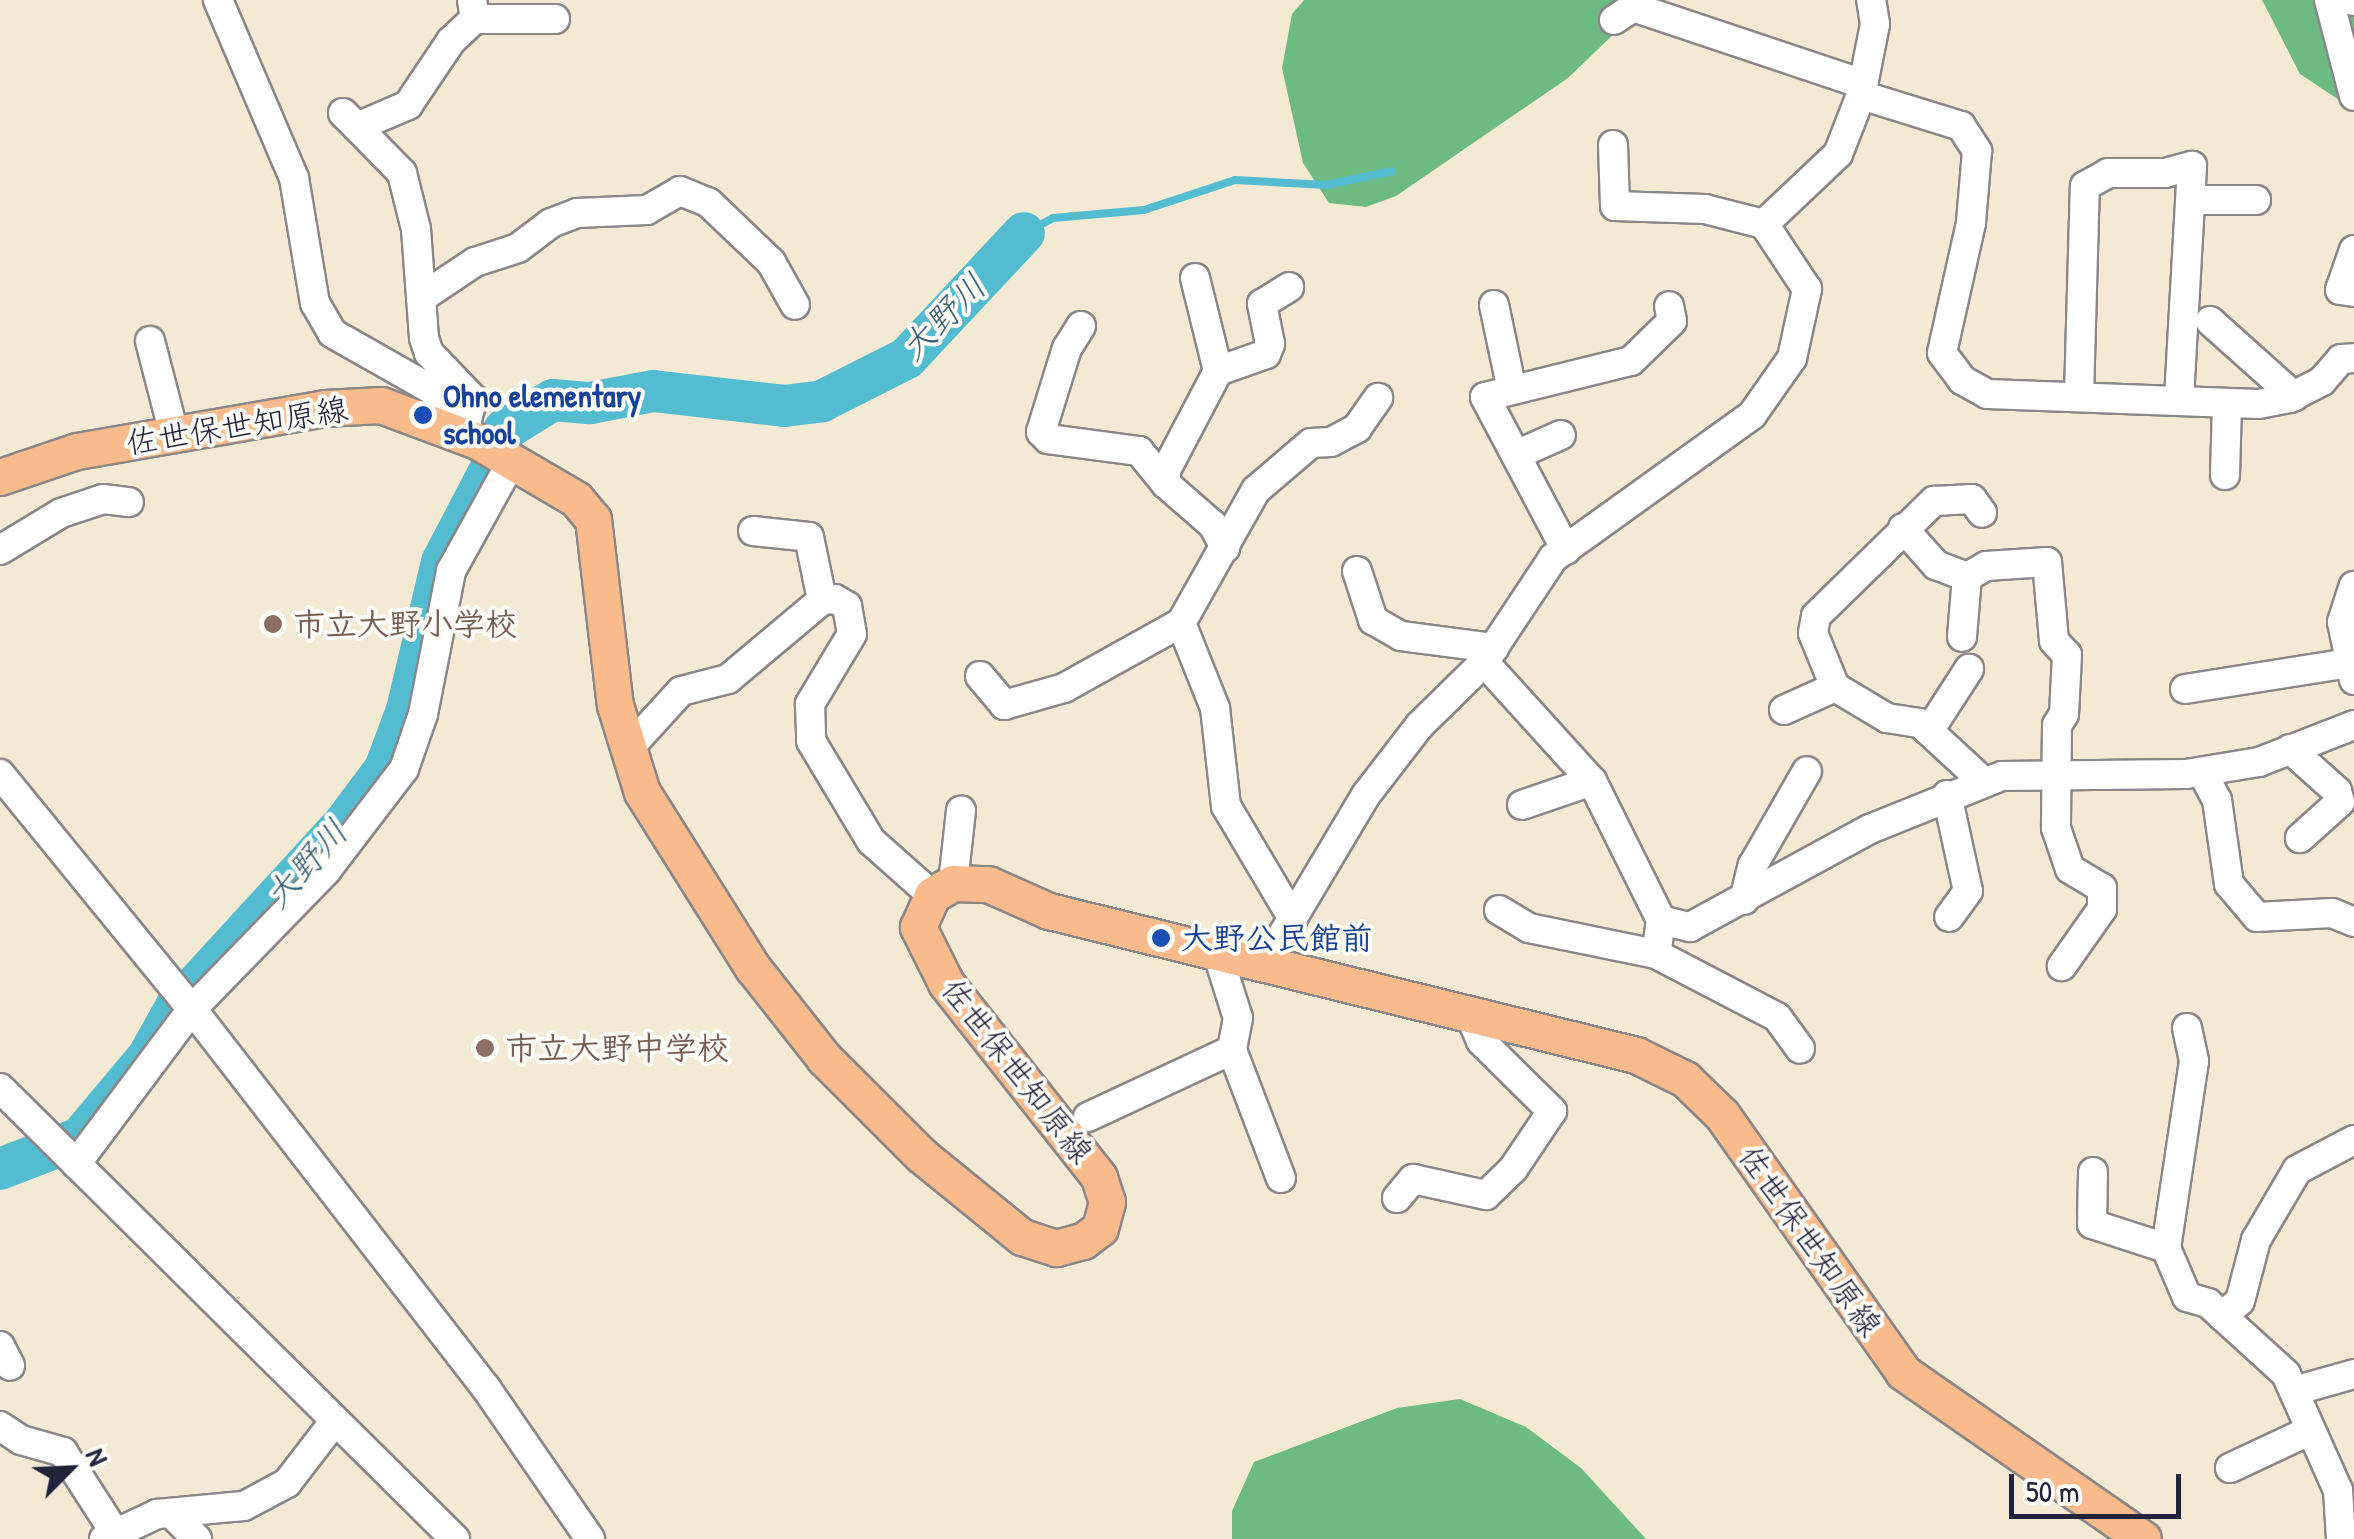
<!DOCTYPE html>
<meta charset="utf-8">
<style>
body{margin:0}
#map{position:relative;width:2354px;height:1539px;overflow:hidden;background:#f4ead3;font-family:"Patrick Hand","Klee One",sans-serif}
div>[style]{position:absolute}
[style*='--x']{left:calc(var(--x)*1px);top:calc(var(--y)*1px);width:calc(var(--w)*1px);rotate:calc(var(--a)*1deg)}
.forest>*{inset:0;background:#6eba83}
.stream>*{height:8px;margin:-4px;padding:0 4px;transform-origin:4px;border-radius:4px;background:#53bcd0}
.river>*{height:42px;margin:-21px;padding:0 21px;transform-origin:21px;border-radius:21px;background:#53bcd0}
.roads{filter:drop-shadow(2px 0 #8b8687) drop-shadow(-2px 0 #8b8687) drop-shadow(0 2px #8b8687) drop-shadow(0 -2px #8b8687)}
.minor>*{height:28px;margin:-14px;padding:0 14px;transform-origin:14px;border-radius:14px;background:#fff}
.major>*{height:35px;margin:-17.5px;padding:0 17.5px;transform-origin:17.5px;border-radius:17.5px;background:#fabb8c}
.dots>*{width:28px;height:28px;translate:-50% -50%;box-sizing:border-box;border:5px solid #fdfcf7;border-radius:50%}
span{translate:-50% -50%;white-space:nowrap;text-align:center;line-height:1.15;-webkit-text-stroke:8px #fdfcf7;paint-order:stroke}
.transit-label{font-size:32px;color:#164399;font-weight:700}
.left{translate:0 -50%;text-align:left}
.street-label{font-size:32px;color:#22223b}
.education-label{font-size:32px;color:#785e54;font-weight:700}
.water-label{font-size:35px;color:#366077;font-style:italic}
.north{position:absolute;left:20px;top:1419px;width:100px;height:100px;-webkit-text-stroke:8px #fdfcf7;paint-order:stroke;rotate:66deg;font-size:28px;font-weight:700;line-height:40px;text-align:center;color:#22223b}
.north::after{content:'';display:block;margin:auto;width:35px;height:45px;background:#22223b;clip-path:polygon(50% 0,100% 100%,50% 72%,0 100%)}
.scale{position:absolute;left:2009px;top:1474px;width:172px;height:45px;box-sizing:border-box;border:5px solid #22223b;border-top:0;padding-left:12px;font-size:30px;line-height:35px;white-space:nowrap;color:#22223b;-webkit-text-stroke:8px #fdfcf7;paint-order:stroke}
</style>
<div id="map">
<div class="forest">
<div style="clip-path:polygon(1304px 0,1649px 0,1568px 78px,1396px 196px,1366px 207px,1329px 203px,1303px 163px,1282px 68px,1292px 14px)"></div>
<div style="clip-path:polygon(2262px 0,2354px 0,2354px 110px,2300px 74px)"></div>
<div style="clip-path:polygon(1460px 1399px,1526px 1427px,1581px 1468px,1646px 1539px,1232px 1539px,1232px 1511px,1254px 1462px,1397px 1408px)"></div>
</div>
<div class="stream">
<div style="--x:1024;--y:233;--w:33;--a:-27"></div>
<div style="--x:1053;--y:218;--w:91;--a:-5"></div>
<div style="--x:1144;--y:210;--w:96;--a:-18.2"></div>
<div style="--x:1235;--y:180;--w:92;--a:3.1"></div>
<div style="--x:1327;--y:185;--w:66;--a:-12.2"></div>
</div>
<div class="river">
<div style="--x:504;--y:430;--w:57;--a:-31.5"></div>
<div style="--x:553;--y:400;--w:37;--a:5"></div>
<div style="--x:590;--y:403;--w:64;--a:-10.8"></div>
<div style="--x:653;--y:391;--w:132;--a:6.5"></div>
<div style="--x:784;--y:406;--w:38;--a:-7"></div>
<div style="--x:822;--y:401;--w:95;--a:-26.8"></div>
<div style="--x:907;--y:358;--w:171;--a:-46.9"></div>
<div style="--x:0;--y:1169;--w:86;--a:-21.2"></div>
<div style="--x:80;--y:1138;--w:106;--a:-50"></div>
<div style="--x:148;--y:1057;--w:57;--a:-60.8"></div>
<div style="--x:176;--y:1007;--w:247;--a:-47.5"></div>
<div style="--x:343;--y:825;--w:70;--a:-53.1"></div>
<div style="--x:385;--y:769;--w:63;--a:-69.6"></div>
<div style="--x:407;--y:710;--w:152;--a:-76.7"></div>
<div style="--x:442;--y:562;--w:104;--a:-62.4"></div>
</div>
<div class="roads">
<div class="minor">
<div style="--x:218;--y:0;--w:194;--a:66.9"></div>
<div style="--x:294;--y:178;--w:127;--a:80.5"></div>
<div style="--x:315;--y:303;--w:34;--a:60"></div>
<div style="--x:332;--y:333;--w:136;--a:29.6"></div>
<div style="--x:450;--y:400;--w:23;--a:40"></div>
<div style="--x:468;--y:415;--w:20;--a:99"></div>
<div style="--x:2329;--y:0;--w:99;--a:75.4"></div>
<div style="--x:2350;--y:0;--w:4;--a:14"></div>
<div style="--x:475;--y:19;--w:80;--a:0"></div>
<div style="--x:1614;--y:20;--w:23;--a:-34"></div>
<div style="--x:1633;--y:7;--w:243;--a:18.5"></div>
<div style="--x:1861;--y:95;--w:105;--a:17.2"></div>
<div style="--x:1961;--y:126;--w:30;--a:57"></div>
<div style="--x:1977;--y:151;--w:72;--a:94.8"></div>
<div style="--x:1971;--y:223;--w:133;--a:102.6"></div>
<div style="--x:1942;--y:353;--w:34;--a:53"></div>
<div style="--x:1962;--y:380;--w:29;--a:29"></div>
<div style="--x:1987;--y:394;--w:272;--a:2.1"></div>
<div style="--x:2259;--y:404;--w:31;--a:-11"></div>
<div style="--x:2289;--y:398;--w:37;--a:-27"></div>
<div style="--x:2322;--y:381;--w:29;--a:-49"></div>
<div style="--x:2341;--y:359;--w:13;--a:-4"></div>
<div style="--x:343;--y:113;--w:20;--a:45"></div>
<div style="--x:357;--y:127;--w:56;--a:-23.3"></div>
<div style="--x:408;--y:105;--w:77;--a:-56.1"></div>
<div style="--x:451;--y:41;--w:33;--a:-43"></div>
<div style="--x:475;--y:19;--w:19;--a:-99"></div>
<div style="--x:357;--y:127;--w:64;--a:45.6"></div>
<div style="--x:402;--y:173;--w:58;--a:76"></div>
<div style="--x:416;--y:229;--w:109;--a:85.8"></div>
<div style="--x:424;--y:338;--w:16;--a:72"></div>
<div style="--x:429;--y:353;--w:64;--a:46.3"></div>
<div style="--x:473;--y:399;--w:17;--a:107"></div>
<div style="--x:1613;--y:145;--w:61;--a:88.1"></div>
<div style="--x:1615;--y:206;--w:90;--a:1.9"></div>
<div style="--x:1705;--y:209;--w:61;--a:14.3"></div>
<div style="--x:2191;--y:200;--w:65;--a:0"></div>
<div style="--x:2354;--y:250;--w:42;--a:109.3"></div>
<div style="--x:2340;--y:290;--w:14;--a:8"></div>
<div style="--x:1195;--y:278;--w:96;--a:76.1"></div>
<div style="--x:1218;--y:371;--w:112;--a:117.7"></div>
<div style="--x:1166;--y:470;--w:14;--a:90"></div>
<div style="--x:1166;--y:484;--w:62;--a:41.1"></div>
<div style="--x:1213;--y:525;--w:26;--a:62"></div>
<div style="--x:421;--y:298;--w:65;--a:-33.7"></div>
<div style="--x:475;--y:262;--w:45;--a:-18"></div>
<div style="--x:518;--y:248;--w:41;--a:-37.1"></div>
<div style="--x:551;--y:223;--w:28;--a:-21"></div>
<div style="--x:577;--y:213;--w:70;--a:-2.5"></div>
<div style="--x:647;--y:210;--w:38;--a:-30"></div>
<div style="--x:680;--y:191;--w:31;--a:22"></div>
<div style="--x:709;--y:203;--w:86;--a:43.6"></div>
<div style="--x:771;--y:262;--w:49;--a:60.8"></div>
<div style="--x:1494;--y:305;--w:83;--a:78.1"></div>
<div style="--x:2210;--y:321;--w:113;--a:41.8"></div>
<div style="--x:1081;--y:326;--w:26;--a:122"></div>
<div style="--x:1067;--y:348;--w:88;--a:107.2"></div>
<div style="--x:1041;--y:432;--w:10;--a:45"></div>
<div style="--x:1048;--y:439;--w:92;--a:7.5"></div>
<div style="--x:1139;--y:451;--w:43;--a:50.7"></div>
<div style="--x:150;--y:341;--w:96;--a:75.5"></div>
<div style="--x:1218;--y:371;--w:51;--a:-19.5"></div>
<div style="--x:1266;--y:354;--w:11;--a:-68"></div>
<div style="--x:1270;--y:344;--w:41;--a:-101.3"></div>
<div style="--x:1262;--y:304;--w:32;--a:-32"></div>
<div style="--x:2079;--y:396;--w:210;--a:-88.4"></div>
<div style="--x:2085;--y:186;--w:26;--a:-29"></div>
<div style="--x:2108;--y:173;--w:57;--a:0"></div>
<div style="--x:2165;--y:173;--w:28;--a:-15"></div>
<div style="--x:2192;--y:166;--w:235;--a:93.2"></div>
<div style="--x:1516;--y:455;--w:49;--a:-24"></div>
<div style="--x:2225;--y:475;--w:72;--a:-88.4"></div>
<div style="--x:1903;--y:528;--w:50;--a:48.3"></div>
<div style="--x:1936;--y:565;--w:33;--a:21"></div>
<div style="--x:1967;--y:577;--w:60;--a:94.8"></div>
<div style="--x:753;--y:531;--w:56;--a:6.1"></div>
<div style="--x:809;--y:537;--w:64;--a:78.3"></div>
<div style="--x:0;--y:550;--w:71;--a:-31.2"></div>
<div style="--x:61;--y:513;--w:44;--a:-18.4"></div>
<div style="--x:103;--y:499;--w:26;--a:7"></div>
<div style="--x:1566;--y:550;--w:173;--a:-117.9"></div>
<div style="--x:1485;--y:397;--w:150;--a:-13.9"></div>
<div style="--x:1631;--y:361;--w:57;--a:-44.3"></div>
<div style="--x:1672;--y:321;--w:15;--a:-101"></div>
<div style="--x:1357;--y:571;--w:52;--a:71.9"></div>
<div style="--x:1373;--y:620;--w:32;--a:30"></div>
<div style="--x:1401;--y:636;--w:94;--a:7.4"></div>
<div style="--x:1967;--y:577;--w:22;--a:-30"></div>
<div style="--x:1986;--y:566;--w:61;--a:-3.8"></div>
<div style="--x:2047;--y:562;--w:79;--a:84.9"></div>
<div style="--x:2054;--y:641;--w:19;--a:47"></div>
<div style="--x:2067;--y:655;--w:59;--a:92.9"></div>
<div style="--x:2064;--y:714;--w:13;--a:122"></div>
<div style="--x:2057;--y:725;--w:103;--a:90.6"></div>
<div style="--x:2056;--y:828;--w:43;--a:71.1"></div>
<div style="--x:2070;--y:869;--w:37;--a:31"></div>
<div style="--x:2102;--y:888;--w:21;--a:90"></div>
<div style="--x:2102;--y:909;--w:70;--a:125.1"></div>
<div style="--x:1181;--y:623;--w:92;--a:68.2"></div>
<div style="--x:1215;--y:708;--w:99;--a:83.6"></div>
<div style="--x:1226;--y:806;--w:131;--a:59.3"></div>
<div style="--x:1484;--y:662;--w:161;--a:47.8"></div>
<div style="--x:1592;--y:781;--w:155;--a:63.6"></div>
<div style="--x:1661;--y:920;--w:30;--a:14"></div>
<div style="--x:1690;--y:927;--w:205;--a:-28.6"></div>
<div style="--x:1870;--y:829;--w:142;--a:-21.9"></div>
<div style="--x:2002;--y:776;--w:184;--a:-0.6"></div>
<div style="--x:2186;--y:774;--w:74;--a:-9.3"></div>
<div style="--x:2259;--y:762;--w:102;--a:-21.3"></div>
<div style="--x:980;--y:676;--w:38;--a:50"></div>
<div style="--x:1004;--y:705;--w:62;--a:-15.8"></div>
<div style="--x:1064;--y:688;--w:134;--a:-29.1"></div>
<div style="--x:1181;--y:623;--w:153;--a:-60.6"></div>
<div style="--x:1256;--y:490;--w:72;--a:-40.5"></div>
<div style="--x:1311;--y:443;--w:20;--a:-3"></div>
<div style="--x:1331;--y:442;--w:30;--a:-28"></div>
<div style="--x:1357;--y:428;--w:37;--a:-55"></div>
<div style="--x:2354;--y:680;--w:59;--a:-101.7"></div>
<div style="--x:2342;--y:622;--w:38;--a:-72"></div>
<div style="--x:1835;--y:687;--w:58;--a:-112.2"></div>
<div style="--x:1813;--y:633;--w:17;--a:-80"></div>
<div style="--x:1816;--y:616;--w:165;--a:-44.3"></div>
<div style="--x:1934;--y:501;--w:38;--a:-3"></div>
<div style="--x:1972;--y:499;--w:17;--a:54"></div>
<div style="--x:2185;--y:689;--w:167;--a:-9"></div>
<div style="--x:1784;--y:710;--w:56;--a:-24.3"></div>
<div style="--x:1835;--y:687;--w:61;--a:30.8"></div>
<div style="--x:1887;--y:718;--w:33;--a:9"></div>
<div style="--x:1920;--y:723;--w:87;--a:42.7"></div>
<div style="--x:1929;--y:731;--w:74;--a:-57.2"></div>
<div style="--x:629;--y:748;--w:77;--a:-47.6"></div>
<div style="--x:681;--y:691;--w:49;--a:-14.3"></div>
<div style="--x:728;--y:679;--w:123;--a:-40"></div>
<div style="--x:822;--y:600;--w:13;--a:-4"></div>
<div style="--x:835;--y:599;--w:14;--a:30"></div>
<div style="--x:847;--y:606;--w:28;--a:80"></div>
<div style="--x:852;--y:634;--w:82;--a:121"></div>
<div style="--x:810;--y:704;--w:37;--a:88"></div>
<div style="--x:811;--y:741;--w:117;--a:59"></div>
<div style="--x:871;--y:841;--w:81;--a:41.5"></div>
<div style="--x:2290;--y:749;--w:63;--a:41.8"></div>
<div style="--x:2337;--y:791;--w:11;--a:75"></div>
<div style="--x:2340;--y:802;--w:54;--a:138"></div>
<div style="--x:2202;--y:772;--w:32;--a:62"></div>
<div style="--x:2217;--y:800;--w:85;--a:81.9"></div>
<div style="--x:2229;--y:884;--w:43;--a:49.7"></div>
<div style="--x:2257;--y:917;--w:75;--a:-3.1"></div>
<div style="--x:2332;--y:913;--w:24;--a:22"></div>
<div style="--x:0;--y:774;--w:303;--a:50.8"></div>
<div style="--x:192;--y:1009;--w:480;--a:52.2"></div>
<div style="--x:486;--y:1388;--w:183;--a:55.4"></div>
<div style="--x:1947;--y:795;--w:98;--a:77.7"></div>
<div style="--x:1968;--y:891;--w:32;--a:126"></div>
<div style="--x:1522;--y:805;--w:74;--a:-18.9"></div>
<div style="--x:953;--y:883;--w:73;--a:-83.7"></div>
<div style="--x:1744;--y:900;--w:36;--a:-76"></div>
<div style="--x:1753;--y:865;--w:108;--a:-60.1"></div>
<div style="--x:1499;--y:910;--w:35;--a:31"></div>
<div style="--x:1529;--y:928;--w:130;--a:11.6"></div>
<div style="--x:1661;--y:920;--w:34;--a:98"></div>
<div style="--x:1656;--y:954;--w:136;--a:27.5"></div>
<div style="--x:1777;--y:1017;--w:39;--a:54"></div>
<div style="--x:1218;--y:955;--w:66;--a:72.4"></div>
<div style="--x:1238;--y:1018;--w:33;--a:101"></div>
<div style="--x:1232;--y:1050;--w:137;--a:69.1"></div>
<div style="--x:1264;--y:966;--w:199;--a:-59.2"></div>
<div style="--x:1366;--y:795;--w:88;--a:-52.4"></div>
<div style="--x:1420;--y:725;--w:90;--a:-44.5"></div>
<div style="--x:1484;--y:662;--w:125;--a:-56.4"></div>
<div style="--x:1553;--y:558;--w:245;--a:-35.7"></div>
<div style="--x:1752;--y:415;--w:70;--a:-54.9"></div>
<div style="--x:1792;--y:358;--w:71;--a:-77.7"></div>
<div style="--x:1807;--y:289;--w:78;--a:-123.5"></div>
<div style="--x:1764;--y:224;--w:102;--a:-43.4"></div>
<div style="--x:1838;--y:154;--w:63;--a:-68.7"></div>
<div style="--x:1861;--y:95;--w:72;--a:-78.8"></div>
<div style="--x:1875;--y:24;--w:24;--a:-99"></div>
<div style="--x:1470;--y:1015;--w:28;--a:67"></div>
<div style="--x:1481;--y:1041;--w:100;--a:44.6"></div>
<div style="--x:1552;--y:1111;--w:70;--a:123.9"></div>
<div style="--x:1513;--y:1169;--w:37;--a:136"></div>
<div style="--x:2187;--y:1028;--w:34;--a:78"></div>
<div style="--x:2194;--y:1061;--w:189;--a:98.5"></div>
<div style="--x:2166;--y:1248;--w:53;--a:66.8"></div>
<div style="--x:2187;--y:1297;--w:22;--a:16"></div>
<div style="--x:2208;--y:1303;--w:105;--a:42.3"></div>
<div style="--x:2286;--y:1374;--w:127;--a:65.9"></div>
<div style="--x:2338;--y:1490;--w:49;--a:86.5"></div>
<div style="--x:0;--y:1088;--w:641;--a:44.75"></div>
<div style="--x:1088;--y:1117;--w:159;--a:-25"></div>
<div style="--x:76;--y:1164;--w:194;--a:-53.2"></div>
<div style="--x:192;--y:1009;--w:192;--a:-45.8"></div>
<div style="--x:326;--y:871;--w:128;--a:-52.6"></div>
<div style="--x:404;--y:769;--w:58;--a:-70.9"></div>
<div style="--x:423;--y:714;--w:146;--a:-78.9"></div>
<div style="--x:451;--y:571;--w:128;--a:-61"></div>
<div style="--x:2093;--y:1172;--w:52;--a:91.1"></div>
<div style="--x:2092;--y:1224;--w:78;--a:18"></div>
<div style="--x:1397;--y:1198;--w:25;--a:-50"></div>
<div style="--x:1413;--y:1179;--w:75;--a:12.4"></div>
<div style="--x:2222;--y:1316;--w:23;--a:-40"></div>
<div style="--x:2240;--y:1301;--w:63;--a:-75.3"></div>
<div style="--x:2256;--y:1240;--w:81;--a:-59.6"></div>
<div style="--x:2297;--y:1170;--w:64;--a:-27.8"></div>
<div style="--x:0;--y:1346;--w:22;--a:63"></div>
<div style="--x:2294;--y:1391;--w:62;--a:-15.8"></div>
<div style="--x:0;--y:1426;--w:25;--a:34"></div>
<div style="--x:21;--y:1440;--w:44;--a:15.9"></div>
<div style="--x:63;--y:1452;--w:96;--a:57.3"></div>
<div style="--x:2230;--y:1468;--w:89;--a:-25.1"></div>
<div style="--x:171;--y:1513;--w:37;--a:45"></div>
<div style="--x:104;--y:1539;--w:59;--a:-25.3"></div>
<div style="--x:157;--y:1514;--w:87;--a:-5.3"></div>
<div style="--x:244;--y:1506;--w:49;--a:-28.1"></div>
<div style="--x:287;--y:1483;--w:77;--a:-52.4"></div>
</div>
<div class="major">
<div style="--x:0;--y:477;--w:81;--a:-18.7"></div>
<div style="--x:77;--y:451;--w:252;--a:-9.8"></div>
<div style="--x:325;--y:408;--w:56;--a:-3.1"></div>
<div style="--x:381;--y:405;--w:103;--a:20.6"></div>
<div style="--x:477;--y:441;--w:115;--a:30.4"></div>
<div style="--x:576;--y:499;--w:26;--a:50"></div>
<div style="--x:593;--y:519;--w:187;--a:83.3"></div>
<div style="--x:615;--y:705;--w:91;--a:72.8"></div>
<div style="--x:642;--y:792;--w:208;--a:57.8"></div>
<div style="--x:753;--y:968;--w:115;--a:51.7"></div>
<div style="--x:824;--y:1058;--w:137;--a:45"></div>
<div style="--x:921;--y:1155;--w:130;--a:39.1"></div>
<div style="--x:1022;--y:1237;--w:36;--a:18"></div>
<div style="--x:1056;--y:1248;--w:28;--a:-15"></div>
<div style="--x:1083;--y:1241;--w:21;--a:-37"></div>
<div style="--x:1100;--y:1228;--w:27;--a:-75"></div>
<div style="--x:1107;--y:1202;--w:26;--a:-108"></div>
<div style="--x:1099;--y:1177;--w:247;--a:-128.3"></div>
<div style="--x:946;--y:983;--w:63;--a:-116.6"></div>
<div style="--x:918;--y:927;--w:35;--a:-66"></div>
<div style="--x:932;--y:895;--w:24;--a:-30"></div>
<div style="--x:953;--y:883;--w:35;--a:2"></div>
<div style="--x:988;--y:884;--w:67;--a:23.9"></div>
<div style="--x:1049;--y:911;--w:604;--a:13.78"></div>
<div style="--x:1636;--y:1055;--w:55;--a:26.1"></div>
<div style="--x:1685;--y:1079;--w:52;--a:44.2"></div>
<div style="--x:1722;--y:1115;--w:314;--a:54.8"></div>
<div style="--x:1903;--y:1372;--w:292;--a:34.8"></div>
</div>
</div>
<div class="dots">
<div style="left:423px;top:415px;background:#1a4fb4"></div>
<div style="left:273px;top:624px;background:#8d6e63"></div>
<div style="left:1161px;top:938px;background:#1a4fb4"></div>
<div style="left:485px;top:1048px;background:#8d6e63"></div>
</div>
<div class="transit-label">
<span class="left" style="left:443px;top:415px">Ohno elementary<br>school</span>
<span class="left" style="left:1181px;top:938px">大野公民館前</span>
</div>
<div class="street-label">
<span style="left:237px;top:426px;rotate:-9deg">佐世保世知原線</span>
<span style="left:1017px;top:1071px;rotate:52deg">佐世保世知原線</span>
<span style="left:1810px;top:1241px;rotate:55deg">佐世保世知原線</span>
</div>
<div class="education-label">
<span class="left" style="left:293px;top:624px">市立大野小学校</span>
<span class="left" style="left:505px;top:1048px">市立大野中学校</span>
</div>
<div class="water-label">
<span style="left:943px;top:317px;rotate:-45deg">大野川</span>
<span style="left:306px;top:864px;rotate:-48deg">大野川</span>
</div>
<div class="north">N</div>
<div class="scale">50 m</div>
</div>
